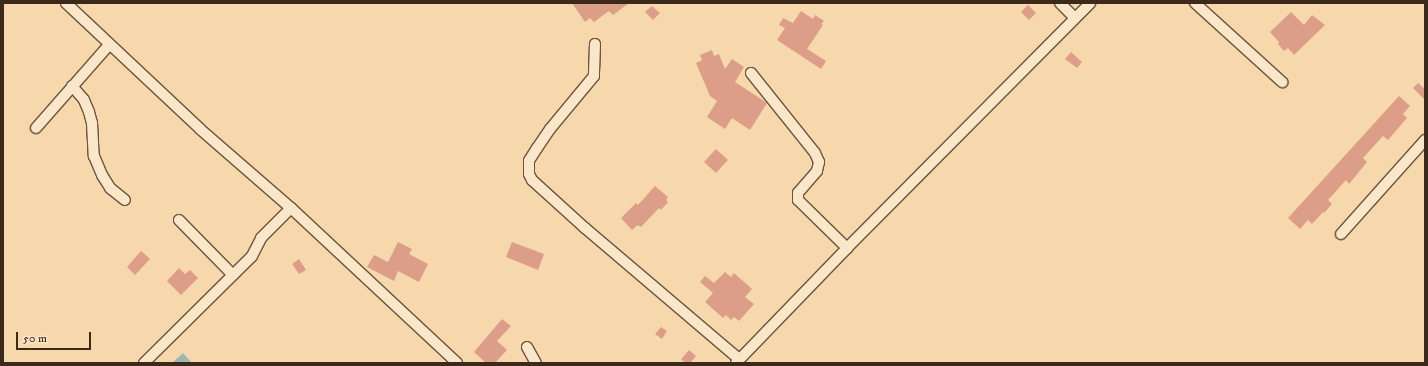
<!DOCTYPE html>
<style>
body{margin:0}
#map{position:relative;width:1428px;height:366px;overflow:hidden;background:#f7d8ac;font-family:"IM FELL DW Pica",serif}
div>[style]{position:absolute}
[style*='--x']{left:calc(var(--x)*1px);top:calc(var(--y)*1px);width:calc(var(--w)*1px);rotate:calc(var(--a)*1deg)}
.water>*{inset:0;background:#9eb9b0}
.building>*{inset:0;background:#dc9e88}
.roads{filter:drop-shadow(1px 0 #6c553e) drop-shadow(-1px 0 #6c553e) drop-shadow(0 1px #6c553e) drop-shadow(0 -1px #6c553e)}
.minor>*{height:10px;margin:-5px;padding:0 5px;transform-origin:5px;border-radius:5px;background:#fae6c9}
span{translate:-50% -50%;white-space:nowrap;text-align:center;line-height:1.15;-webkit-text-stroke:4px #fae6c9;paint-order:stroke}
.frame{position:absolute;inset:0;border:4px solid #3d291a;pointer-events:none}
.scale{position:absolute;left:16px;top:332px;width:75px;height:18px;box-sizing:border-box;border:2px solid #3d291a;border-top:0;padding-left:5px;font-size:12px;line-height:14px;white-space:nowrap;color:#3d291a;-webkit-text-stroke:3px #fae6c9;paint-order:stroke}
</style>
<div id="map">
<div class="water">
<div style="clip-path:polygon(183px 353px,192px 363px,174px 363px,173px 362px)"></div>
</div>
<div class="building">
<div style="clip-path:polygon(572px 3px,629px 3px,613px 15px,609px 11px,594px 22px,590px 18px,585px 22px)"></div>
<div style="clip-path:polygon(1028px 5px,1036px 13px,1029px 20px,1021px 12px)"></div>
<div style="clip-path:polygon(652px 6px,660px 13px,653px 20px,645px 12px)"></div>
<div style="clip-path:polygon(801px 11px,813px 19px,815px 15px,824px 21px,821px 24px,823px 25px,807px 49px,826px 61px,821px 69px,777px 40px,785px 28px,779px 25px,783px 18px,793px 23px)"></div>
<div style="clip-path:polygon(1291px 12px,1304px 25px,1312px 15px,1325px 25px,1294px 55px,1288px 48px,1284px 51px,1278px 44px,1279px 42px,1270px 32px)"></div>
<div style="clip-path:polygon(712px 50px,714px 56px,719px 54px,725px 69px,732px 59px,744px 67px,735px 82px,767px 103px,750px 130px,732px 118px,725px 129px,707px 117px,717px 101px,710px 96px,696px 63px,702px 60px,700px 55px)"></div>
<div style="clip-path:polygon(1071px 52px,1082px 62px,1077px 68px,1065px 59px)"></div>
<div style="clip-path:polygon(1418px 83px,1425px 89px,1425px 100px,1413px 88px)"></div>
<div style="clip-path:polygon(1399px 96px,1410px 106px,1403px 114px,1407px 118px,1388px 140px,1383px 136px,1372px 148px,1363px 158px,1367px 162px,1349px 184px,1346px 180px,1328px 200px,1332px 204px,1324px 213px,1323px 212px,1312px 224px,1308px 220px,1300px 229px,1288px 218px)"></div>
<div style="clip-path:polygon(716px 149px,728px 160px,716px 173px,704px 162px)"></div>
<div style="clip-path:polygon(655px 186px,668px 197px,666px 200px,668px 202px,661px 210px,659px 208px,641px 227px,638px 225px,632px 230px,621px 218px,636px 203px,638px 205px)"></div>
<div style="clip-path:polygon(398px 242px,412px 249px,409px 254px,428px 264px,419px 282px,398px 271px,394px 281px,367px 267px,374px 255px,388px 262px)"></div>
<div style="clip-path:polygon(512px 242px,544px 254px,538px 270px,506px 257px)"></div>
<div style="clip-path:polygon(141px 251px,150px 259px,135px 275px,127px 267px)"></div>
<div style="clip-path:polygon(299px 259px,306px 270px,299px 274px,292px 264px)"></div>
<div style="clip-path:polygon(179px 268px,185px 274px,190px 270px,198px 278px,181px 295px,167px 281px)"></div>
<div style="clip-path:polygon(725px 272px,731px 277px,734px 273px,752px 289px,745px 297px,754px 304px,739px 321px,734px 317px,731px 320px,726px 315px,723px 318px,705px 302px,713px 293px,700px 282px,705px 276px,714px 283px)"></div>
<div style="clip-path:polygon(502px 319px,511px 326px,497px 341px,507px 350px,495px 363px,486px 363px,474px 352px)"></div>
<div style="clip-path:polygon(661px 327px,667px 331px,662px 339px,655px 334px)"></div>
<div style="clip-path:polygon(689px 350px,696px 356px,690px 363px,685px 363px,681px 359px)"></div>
</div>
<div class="roads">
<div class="minor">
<div style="--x:66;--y:3;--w:184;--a:43.2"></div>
<div style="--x:200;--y:129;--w:121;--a:41"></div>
<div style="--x:291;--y:208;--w:227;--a:43"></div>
<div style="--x:1060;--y:3;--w:20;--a:45"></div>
<div style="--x:1195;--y:3;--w:118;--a:42.2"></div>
<div style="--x:595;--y:44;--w:32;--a:92"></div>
<div style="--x:594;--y:76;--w:69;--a:129.7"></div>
<div style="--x:550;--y:129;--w:23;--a:124"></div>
<div style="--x:537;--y:148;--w:15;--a:122"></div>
<div style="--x:529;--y:161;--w:13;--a:90"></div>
<div style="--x:529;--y:174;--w:7;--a:63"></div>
<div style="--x:532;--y:180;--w:72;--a:42.2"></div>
<div style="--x:585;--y:228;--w:202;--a:40.4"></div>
<div style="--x:751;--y:73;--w:102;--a:51.3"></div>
<div style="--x:815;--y:153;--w:10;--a:66"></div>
<div style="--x:819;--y:162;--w:9;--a:103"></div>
<div style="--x:817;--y:171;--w:29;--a:131"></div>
<div style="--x:798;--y:193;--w:7;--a:90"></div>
<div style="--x:798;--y:200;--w:69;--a:44.4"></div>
<div style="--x:72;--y:86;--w:18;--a:49"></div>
<div style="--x:84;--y:100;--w:13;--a:67"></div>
<div style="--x:89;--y:112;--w:11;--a:75"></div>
<div style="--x:92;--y:123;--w:33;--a:87"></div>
<div style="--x:94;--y:156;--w:21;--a:67"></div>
<div style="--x:102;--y:175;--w:15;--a:58"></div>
<div style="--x:110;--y:188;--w:19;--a:39"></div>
<div style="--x:36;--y:128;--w:111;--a:-48.7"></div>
<div style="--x:179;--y:220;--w:77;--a:45.5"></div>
<div style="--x:1341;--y:234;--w:126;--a:-48.2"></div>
<div style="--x:527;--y:347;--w:18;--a:61"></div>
<div style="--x:144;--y:363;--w:152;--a:-44.7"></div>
<div style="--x:252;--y:256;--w:20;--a:-63"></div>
<div style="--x:261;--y:238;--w:42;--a:-45"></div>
<div style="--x:736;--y:363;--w:160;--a:-46"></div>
<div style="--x:847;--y:248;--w:345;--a:-45.2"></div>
</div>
</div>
<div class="frame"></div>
<div class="scale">50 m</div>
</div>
